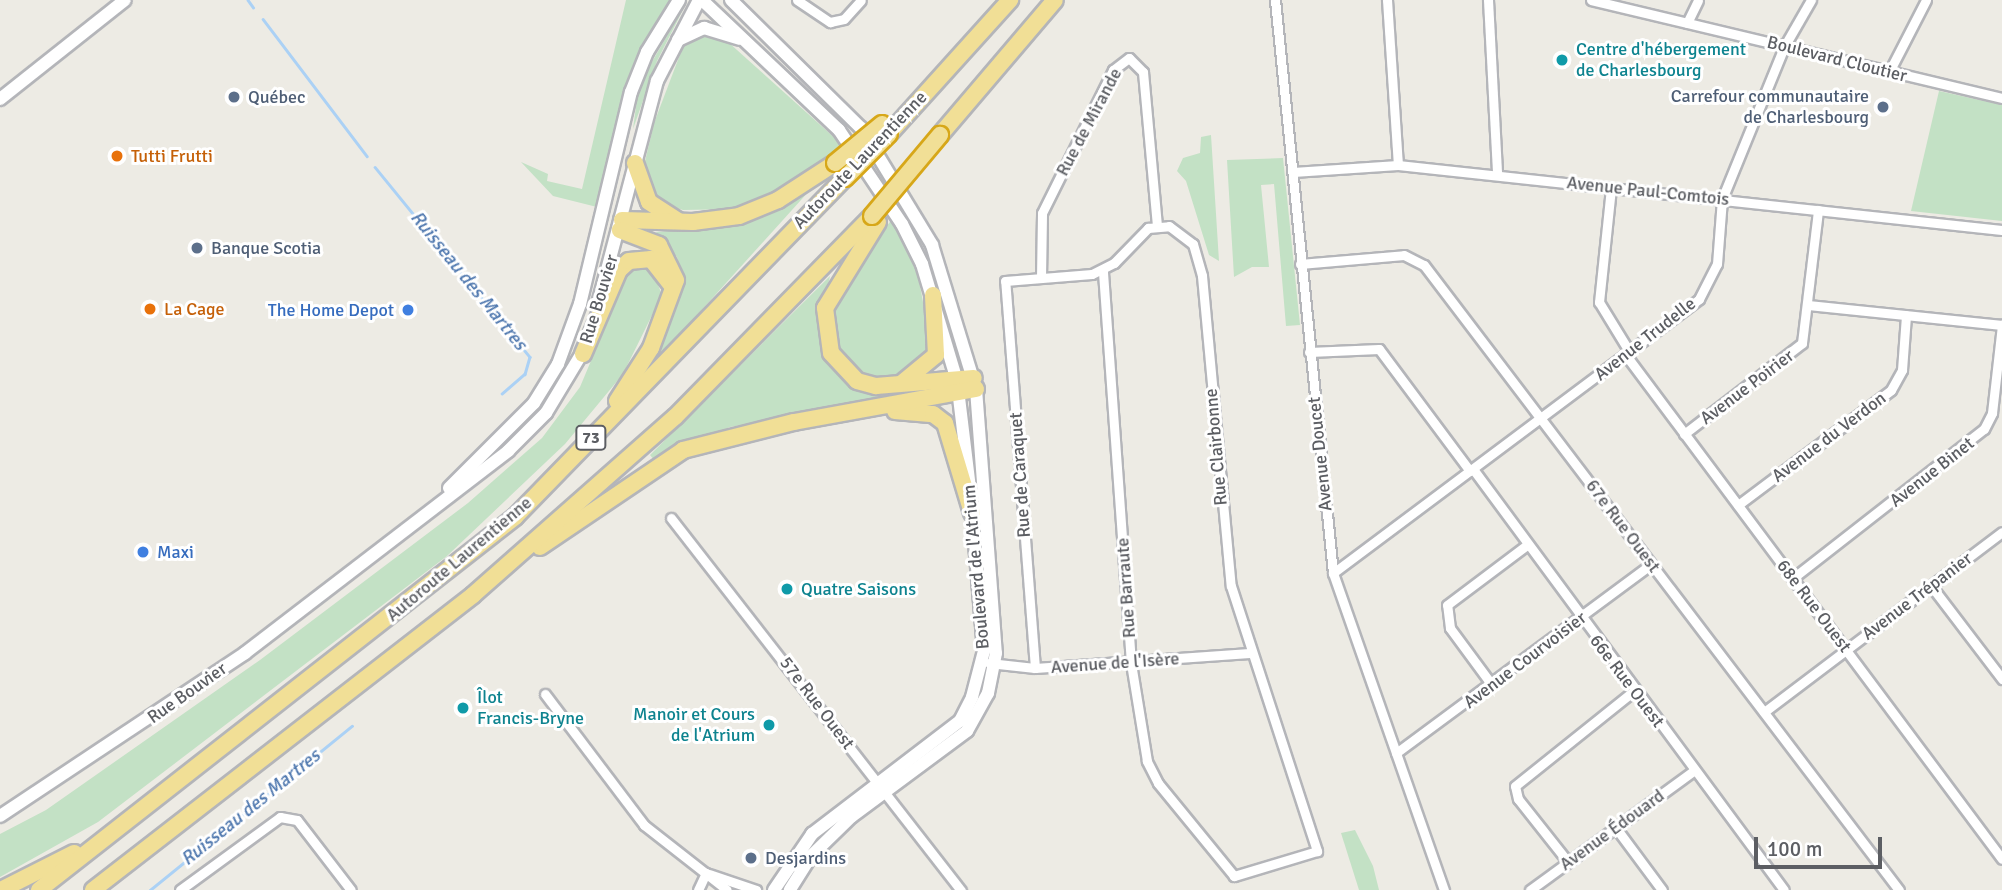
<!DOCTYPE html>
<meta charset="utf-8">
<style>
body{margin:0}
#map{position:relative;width:2002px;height:890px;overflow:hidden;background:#edebe4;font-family:Signika,sans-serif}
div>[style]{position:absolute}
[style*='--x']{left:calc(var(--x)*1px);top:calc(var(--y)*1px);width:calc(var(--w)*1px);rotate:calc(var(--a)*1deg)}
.green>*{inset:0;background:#c3e1c5}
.stream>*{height:2.5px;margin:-1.25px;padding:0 1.25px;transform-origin:1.25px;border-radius:1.25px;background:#abd1f5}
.roads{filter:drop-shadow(2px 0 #b4b5b9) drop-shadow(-2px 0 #b4b5b9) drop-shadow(0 2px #b4b5b9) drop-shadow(0 -2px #b4b5b9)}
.street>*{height:9px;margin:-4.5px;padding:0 4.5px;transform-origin:4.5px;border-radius:4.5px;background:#fff}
.secondary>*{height:12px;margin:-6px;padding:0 6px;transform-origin:6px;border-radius:6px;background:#fff}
.highway>*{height:16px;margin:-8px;padding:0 8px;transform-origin:8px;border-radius:8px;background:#f1df96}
.bridges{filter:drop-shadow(2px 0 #d7a719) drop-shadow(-2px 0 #d7a719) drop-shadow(0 2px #d7a719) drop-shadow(0 -2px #d7a719)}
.highway-bridge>*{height:16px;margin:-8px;padding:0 8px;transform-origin:8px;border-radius:8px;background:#f1df96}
.dots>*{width:19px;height:19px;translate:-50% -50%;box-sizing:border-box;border:4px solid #fff;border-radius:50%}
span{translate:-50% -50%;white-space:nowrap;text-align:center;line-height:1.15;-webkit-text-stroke:6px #fff;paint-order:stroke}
.shield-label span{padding:2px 5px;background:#fff;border:2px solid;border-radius:5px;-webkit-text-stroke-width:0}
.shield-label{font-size:16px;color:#5c5e63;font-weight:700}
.culture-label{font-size:18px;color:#0d838f}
.left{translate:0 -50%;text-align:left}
.right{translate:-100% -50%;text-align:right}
.street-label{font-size:18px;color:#5c5e63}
.service-label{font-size:18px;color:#4e5e75}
.food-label{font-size:18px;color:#c56008}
.shop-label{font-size:18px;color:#366cbe}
.water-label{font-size:19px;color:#4e77ae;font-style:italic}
.scale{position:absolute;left:1754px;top:837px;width:128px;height:32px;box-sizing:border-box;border:4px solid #5c5e63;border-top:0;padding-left:9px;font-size:21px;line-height:24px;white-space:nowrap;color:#5c5e63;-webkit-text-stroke:5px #fff;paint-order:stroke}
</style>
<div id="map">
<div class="green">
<div style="clip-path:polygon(626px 0,671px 0,630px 77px,597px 207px,553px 196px,521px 162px,548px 174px,547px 181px,582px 189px)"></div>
<div style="clip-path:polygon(688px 0,657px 61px,633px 129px,639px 84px)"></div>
<div style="clip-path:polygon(703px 33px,727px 41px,846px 148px,789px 188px,738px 209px,683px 210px,657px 202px,642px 174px,654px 123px,684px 44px)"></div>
<div style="clip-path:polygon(1939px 91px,2002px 105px,2002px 221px,1911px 211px)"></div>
<div style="clip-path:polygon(1211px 135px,1219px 261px,1209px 255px,1186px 181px,1177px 171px,1183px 158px,1200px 153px,1201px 137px)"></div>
<div style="clip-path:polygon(1283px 158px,1300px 325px,1286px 326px,1274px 184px,1261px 185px,1269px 267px,1252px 267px,1234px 277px,1227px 160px)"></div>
<div style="clip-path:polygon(810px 190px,652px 365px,649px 364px,683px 288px,677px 257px,656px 232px,731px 226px)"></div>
<div style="clip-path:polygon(893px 218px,916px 264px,932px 351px,910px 376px,882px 380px,845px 365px,827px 326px,838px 288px)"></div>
<div style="clip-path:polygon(630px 268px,652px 269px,662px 295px,623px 374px,565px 444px,447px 556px,98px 822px,0 877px,0 834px,46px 810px,260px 660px,468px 503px,542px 438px,580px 387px)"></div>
<div style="clip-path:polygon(830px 276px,819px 331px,836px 368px,905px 396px,730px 427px,654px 460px,650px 455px)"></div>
<div style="clip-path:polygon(1355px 830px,1373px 866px,1379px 890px,1359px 890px,1341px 833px)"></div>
</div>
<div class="stream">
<div style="--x:248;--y:0;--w:9;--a:54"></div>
<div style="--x:263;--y:19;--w:172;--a:52.8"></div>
<div style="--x:375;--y:167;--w:245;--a:50.8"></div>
<div style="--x:530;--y:357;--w:18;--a:106"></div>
<div style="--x:525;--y:374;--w:30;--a:139"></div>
<div style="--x:150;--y:890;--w:260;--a:-39.1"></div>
</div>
<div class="roads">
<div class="street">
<div style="--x:797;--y:0;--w:40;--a:34"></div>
<div style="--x:830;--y:22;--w:14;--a:-12"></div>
<div style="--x:844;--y:19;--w:25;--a:-48"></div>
<div style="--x:1275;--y:0;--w:576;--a:84.22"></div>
<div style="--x:1333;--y:573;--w:336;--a:70.7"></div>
<div style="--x:1387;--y:0;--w:165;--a:86.2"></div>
<div style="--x:1488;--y:0;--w:174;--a:87"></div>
<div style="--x:1591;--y:0;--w:423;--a:13.4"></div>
<div style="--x:1687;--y:23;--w:25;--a:-64"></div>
<div style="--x:1889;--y:72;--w:81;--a:-62.8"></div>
<div style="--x:1293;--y:172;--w:105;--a:-3.8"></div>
<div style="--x:1398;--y:165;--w:607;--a:6.14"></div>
<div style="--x:1611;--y:188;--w:115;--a:96"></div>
<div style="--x:1599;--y:302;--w:57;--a:58.5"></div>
<div style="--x:1300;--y:264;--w:104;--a:-4.9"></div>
<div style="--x:1404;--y:255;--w:22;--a:27"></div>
<div style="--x:1424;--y:265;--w:785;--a:52.77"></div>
<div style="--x:1041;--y:278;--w:65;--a:-89.1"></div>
<div style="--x:1042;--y:213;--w:160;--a:-63.6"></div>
<div style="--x:1113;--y:70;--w:20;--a:-37"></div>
<div style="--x:1129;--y:58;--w:20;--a:45"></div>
<div style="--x:1143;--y:72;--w:154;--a:84.8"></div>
<div style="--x:1309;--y:352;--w:70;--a:-2.5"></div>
<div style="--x:1379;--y:349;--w:152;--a:53.3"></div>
<div style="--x:1625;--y:354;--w:630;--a:53.26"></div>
<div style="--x:1684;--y:434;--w:149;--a:-37.6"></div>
<div style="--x:1802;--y:343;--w:134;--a:-83.1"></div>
<div style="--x:1473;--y:469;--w:523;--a:53.55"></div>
<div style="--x:1738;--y:505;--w:191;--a:-36.9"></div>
<div style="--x:1891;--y:390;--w:23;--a:-61"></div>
<div style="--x:1902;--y:370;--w:55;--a:-85.8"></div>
<div style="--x:671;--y:518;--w:472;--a:52.1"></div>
<div style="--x:1333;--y:573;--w:457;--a:-36.8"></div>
<div style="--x:1699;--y:299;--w:39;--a:-63"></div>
<div style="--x:1717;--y:264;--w:65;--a:-85.6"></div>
<div style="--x:1722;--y:199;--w:166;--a:-67.8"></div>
<div style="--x:1785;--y:45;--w:52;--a:-60"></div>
<div style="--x:1793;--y:578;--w:242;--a:-38"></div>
<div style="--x:1984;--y:429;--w:18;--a:-63"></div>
<div style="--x:1992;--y:413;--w:89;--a:-83.5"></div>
<div style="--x:2002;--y:325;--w:195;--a:-174.1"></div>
<div style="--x:1932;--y:587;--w:116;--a:52.7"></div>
<div style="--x:989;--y:663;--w:46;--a:6.2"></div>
<div style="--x:1035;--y:668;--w:215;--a:-4"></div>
<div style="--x:1035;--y:668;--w:388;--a:-94.4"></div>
<div style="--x:1005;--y:281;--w:87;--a:-4.6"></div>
<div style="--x:1092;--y:274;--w:25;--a:-27"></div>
<div style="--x:1114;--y:263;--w:49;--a:-45.8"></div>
<div style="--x:1148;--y:228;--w:21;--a:-5"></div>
<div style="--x:1169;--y:226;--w:30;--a:37"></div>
<div style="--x:1193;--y:244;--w:33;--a:74"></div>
<div style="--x:1202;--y:276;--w:311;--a:84.7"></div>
<div style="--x:1231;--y:586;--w:279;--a:72"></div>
<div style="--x:1317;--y:851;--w:87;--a:163.2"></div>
<div style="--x:1234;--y:876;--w:120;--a:-129.3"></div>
<div style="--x:1158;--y:783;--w:25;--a:-117"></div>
<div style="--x:1147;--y:761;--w:99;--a:-99.3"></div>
<div style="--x:1131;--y:663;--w:394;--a:-94.1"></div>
<div style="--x:1492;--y:685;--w:71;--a:-126.4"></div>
<div style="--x:1450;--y:628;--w:23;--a:-97"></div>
<div style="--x:1447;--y:605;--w:100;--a:-36.9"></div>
<div style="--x:545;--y:694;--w:164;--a:52.9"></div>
<div style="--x:644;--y:825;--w:105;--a:38.1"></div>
<div style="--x:1764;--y:712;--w:298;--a:-37.1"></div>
<div style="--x:1396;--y:753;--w:317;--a:-36.5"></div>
<div style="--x:1616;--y:828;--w:77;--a:53.4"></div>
<div style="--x:1568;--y:862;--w:80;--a:-128.4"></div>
<div style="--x:1518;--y:799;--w:13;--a:-103"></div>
<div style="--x:1515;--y:786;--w:154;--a:-38.7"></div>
<div style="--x:709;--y:874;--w:50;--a:18.8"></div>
<div style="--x:180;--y:890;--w:124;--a:-36.1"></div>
<div style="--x:280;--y:817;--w:17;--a:10"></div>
<div style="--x:297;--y:820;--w:88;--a:52.4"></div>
<div style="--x:698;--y:890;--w:19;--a:-65"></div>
<div style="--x:1530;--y:890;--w:202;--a:-36.1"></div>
</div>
<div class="secondary">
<div style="--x:702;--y:0;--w:189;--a:43.5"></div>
<div style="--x:839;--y:130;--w:113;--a:56.2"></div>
<div style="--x:902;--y:224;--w:45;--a:63.4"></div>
<div style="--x:922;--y:264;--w:122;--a:73.3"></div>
<div style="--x:957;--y:381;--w:108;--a:83.1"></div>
<div style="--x:731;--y:0;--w:182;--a:44.6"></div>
<div style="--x:861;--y:128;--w:137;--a:58.7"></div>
<div style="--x:932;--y:245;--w:151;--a:73"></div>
<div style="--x:976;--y:389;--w:265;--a:85.7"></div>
<div style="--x:996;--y:653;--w:41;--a:101.3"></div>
<div style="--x:988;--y:693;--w:43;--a:118.9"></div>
<div style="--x:967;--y:731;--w:143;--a:143.5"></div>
<div style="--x:852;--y:816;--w:57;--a:135.7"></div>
<div style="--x:811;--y:856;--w:40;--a:122"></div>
<div style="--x:678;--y:40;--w:29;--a:-25"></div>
<div style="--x:704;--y:28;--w:37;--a:17"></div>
<div style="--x:0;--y:99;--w:159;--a:-38.4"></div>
<div style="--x:598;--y:304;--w:231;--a:-75.2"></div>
<div style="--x:657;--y:81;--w:91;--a:-62.6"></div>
<div style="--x:449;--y:488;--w:120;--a:-45"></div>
<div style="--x:534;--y:403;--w:46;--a:-58.4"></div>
<div style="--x:558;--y:364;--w:64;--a:-69.9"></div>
<div style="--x:580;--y:304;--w:218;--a:-76.5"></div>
<div style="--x:631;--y:92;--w:43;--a:-68.2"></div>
<div style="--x:647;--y:52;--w:61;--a:-58.4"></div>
<div style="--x:0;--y:816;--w:294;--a:-33.6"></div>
<div style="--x:245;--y:653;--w:332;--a:-37.5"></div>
<div style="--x:508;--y:451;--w:54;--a:-45"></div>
<div style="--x:546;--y:413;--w:76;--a:-59"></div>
<div style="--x:774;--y:890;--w:68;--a:-55.8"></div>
<div style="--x:812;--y:834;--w:186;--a:-37.4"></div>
<div style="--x:960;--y:721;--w:27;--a:-63"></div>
<div style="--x:972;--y:697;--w:48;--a:-75.4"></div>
<div style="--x:984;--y:651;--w:144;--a:-94.8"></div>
</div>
<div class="highway">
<div style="--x:889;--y:134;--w:181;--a:-47.9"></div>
<div style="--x:940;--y:135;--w:177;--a:-49.6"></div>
<div style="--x:635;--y:163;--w:41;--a:70.3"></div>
<div style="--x:649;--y:202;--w:35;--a:33"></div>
<div style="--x:622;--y:220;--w:71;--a:1.6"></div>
<div style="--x:693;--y:222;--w:46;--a:-7.4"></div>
<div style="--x:739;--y:216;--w:42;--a:-22.3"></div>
<div style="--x:778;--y:200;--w:68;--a:-33"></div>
<div style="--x:878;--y:222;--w:101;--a:121.6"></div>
<div style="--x:825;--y:308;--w:45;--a:82.4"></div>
<div style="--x:831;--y:353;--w:38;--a:47"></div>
<div style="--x:857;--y:381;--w:20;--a:15"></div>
<div style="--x:876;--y:386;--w:98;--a:-4.7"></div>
<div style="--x:583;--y:354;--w:91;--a:-66.8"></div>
<div style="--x:619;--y:270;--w:13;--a:-42"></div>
<div style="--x:629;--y:261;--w:22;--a:-5"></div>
<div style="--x:651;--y:259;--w:33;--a:52"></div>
<div style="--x:902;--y:383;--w:44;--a:-39.5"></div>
<div style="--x:936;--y:355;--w:60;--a:-92.9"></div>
<div style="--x:617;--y:401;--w:63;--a:-57.3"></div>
<div style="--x:651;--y:348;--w:72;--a:-69.8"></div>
<div style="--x:676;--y:280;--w:39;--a:-116"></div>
<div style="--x:659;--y:245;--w:42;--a:-159"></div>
<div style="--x:895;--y:411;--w:38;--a:5"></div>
<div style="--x:933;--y:414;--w:15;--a:37"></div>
<div style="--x:945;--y:423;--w:94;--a:73.3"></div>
<div style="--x:540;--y:547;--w:173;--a:-34.1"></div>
<div style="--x:683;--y:450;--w:114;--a:-14.2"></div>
<div style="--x:794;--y:422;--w:185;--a:-10.3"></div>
<div style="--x:1;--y:890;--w:82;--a:-26.9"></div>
<div style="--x:39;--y:890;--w:605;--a:-38.08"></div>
<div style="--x:515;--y:517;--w:473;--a:-45.8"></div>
<div style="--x:93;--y:890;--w:481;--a:-37.8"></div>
<div style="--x:473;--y:595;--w:269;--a:-41.4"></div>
<div style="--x:675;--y:417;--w:281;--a:-45.6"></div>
</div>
</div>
<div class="bridges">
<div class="highway-bridge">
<div style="--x:835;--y:163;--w:61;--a:-39.7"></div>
<div style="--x:845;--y:178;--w:62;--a:-45"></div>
<div style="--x:872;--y:216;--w:106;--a:-50"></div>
</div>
</div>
<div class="dots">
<div style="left:1562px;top:60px;background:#0f9aa8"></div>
<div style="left:234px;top:97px;background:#5c6f8a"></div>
<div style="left:1883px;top:107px;background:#5c6f8a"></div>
<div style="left:117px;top:156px;background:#e8710a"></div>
<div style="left:197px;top:248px;background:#5c6f8a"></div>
<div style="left:150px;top:309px;background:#e8710a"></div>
<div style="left:408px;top:310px;background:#3f7fe0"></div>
<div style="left:143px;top:552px;background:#3f7fe0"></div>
<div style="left:787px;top:589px;background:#0f9aa8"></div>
<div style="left:463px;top:708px;background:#0f9aa8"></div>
<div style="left:769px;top:725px;background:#0f9aa8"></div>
<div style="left:751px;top:858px;background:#5c6f8a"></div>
</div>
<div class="shield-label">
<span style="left:591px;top:438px">73</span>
</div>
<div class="culture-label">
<span class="left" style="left:1576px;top:60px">Centre d'hébergement<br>de Charlesbourg</span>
<span class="left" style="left:801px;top:589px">Quatre Saisons</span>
<span class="left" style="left:477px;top:708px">Îlot<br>Francis-Bryne</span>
<span class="right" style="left:755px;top:725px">Manoir et Cours<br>de l'Atrium</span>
</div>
<div class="street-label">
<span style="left:1837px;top:59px;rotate:14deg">Boulevard Cloutier</span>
<span style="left:1089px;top:122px;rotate:-62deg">Rue de Mirande</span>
<span style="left:860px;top:160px;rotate:-46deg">Autoroute Laurentienne</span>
<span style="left:1648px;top:191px;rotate:6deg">Avenue Paul-Comtois</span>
<span style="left:599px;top:299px;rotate:-73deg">Rue Bouvier</span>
<span style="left:1645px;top:339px;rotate:-38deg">Avenue Trudelle</span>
<span style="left:1747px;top:387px;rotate:-37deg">Avenue Poirier</span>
<span style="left:1829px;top:437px;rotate:-37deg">Avenue du Verdon</span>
<span style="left:1216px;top:447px;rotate:-95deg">Rue Clairbonne</span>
<span style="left:1320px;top:454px;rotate:-96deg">Avenue Doucet</span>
<span style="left:1932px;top:472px;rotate:-38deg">Avenue Binet</span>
<span style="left:1020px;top:475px;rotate:-94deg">Rue de Caraquet</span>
<span style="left:1623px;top:526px;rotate:53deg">67e Rue Ouest</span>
<span style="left:459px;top:559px;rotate:-40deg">Autoroute Laurentienne</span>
<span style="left:976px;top:567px;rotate:-95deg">Boulevard de l'Atrium</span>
<span style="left:1126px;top:588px;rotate:-94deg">Rue Barraute</span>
<span style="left:1917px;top:596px;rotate:-37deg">Avenue Trépanier</span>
<span style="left:1814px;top:606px;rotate:53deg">68e Rue Ouest</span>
<span style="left:1525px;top:660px;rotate:-37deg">Avenue Courvoisier</span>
<span style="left:1115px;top:663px;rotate:-4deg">Avenue de l'Isère</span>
<span style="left:1627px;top:681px;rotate:53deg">66e Rue Ouest</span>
<span style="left:187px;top:693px;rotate:-35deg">Rue Bouvier</span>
<span style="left:817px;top:703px;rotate:53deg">57e Rue Ouest</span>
<span style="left:1612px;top:830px;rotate:-36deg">Avenue Édouard</span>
</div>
<div class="service-label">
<span class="left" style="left:248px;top:97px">Québec</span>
<span class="right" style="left:1869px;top:107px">Carrefour communautaire<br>de Charlesbourg</span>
<span class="left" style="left:211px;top:248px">Banque Scotia</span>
<span class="left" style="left:765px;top:858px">Desjardins</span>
</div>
<div class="food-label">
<span class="left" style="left:131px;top:156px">Tutti Frutti</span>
<span class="left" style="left:164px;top:309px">La Cage</span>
</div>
<div class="shop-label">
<span class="right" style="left:394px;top:310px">The Home Depot</span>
<span class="left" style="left:157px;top:552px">Maxi</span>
</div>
<div class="water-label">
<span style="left:468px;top:281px;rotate:51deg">Ruisseau des Martres</span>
<span style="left:251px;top:808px;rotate:-39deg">Ruisseau des Martres</span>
</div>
<div class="scale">100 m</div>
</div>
